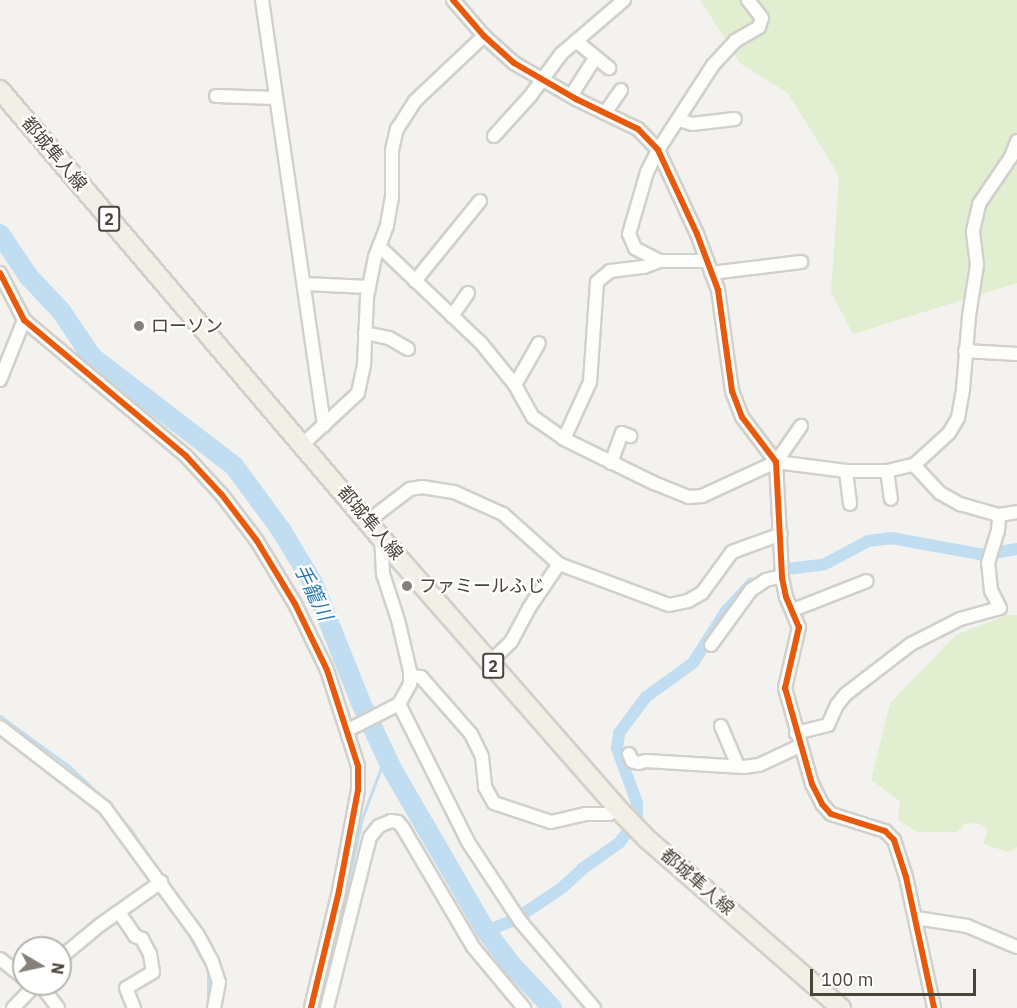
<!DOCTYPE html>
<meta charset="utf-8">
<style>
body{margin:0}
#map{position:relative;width:1017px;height:1008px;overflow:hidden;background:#f4f2ee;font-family:"IBM Plex Sans","Noto Sans JP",sans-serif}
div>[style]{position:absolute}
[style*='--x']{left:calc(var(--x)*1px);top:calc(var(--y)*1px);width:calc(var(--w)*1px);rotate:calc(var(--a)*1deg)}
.green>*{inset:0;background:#e1eecf}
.stream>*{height:3px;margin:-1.5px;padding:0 1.5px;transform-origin:1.5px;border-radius:1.5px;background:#c0ddf1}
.canal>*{height:12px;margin:-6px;padding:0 6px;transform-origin:6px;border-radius:6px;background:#c0ddf1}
.river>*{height:20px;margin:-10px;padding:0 10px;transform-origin:10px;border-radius:10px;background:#c0ddf1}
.roads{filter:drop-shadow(2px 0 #d2d0cb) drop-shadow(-2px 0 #d2d0cb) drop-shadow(0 2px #d2d0cb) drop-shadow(0 -2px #d2d0cb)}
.minor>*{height:12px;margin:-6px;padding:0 6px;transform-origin:6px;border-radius:6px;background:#fdfdfc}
.primary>*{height:18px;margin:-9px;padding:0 9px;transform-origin:9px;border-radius:9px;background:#f2efe6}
.cycleway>*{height:6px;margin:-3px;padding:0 3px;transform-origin:3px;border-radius:3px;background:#e8590c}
.dots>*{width:16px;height:16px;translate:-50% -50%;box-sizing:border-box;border:3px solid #fff;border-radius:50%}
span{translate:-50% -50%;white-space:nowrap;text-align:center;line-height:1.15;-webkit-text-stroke:4.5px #fff;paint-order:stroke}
.shield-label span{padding:2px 4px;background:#fff;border:2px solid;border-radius:4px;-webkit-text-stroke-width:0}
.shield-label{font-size:16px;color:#4b4439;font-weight:700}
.street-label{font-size:18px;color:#4b4439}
.poi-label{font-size:18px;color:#4b4439}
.left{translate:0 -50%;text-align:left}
.water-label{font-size:20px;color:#2e7ab2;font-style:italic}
.north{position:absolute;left:12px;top:936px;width:60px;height:60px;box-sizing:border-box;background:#fff;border:2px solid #b7b4b0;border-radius:50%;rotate:99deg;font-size:16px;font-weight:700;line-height:24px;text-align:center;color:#4b4439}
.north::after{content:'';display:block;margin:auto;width:21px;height:27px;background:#868178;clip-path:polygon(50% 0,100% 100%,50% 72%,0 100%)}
.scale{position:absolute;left:810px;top:969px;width:166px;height:27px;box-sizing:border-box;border:3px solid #4b4439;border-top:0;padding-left:8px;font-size:18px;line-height:21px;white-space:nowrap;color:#4b4439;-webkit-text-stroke:4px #fff;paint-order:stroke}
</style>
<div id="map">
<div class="green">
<div style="clip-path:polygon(700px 0,1017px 0,1017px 283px,853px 334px,831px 292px,839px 176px,788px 93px,741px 64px)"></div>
<div style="clip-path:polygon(1007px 615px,1017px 615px,1017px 847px,1008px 852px,983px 844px,988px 829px,981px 824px,966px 823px,957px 832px,917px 832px,898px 820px,900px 801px,871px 780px,890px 703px,956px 635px)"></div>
</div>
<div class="stream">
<div style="--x:0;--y:716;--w:87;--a:36.1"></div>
<div style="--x:70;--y:767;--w:51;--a:43.4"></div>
<div style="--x:113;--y:809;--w:28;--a:49"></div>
<div style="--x:131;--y:830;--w:59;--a:56"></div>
<div style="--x:181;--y:921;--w:56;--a:61.1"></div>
<div style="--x:208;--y:970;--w:38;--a:90"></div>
<div style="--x:320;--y:1008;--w:195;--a:-77.5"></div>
<div style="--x:362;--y:818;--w:65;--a:-69.3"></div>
</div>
<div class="canal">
<div style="--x:994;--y:553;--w:23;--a:-10"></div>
<div style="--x:787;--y:569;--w:38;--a:-7"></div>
<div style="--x:825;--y:564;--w:49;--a:-28.1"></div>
<div style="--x:868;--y:541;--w:23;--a:-7"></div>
<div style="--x:891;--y:538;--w:96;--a:10.3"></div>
<div style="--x:523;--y:914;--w:48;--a:-34"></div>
<div style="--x:563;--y:887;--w:26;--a:-43"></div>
<div style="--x:582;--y:869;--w:45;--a:-35.1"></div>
<div style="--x:619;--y:843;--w:15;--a:-53"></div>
<div style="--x:628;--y:831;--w:17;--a:-59"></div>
<div style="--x:637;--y:816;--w:13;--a:-90"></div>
<div style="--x:637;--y:803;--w:59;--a:-110"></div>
<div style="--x:617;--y:748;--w:15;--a:-82"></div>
<div style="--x:619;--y:733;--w:45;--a:-53.1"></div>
<div style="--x:646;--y:697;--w:58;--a:-35.9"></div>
<div style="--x:693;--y:663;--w:62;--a:-57.6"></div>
<div style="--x:726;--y:611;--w:38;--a:-47"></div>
<div style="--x:486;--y:931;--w:28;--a:-21"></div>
</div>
<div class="river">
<div style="--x:0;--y:234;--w:52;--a:56"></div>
<div style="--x:29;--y:277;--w:47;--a:46.7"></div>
<div style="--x:61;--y:311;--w:55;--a:56"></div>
<div style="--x:92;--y:357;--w:179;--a:37.5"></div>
<div style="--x:234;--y:466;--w:79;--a:53.7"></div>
<div style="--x:281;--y:530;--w:62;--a:58.9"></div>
<div style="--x:313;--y:583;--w:129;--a:68.2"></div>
<div style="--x:361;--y:703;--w:73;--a:64.8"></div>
<div style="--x:392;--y:769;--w:187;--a:59.9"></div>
<div style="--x:486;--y:931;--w:41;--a:52.9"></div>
<div style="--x:511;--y:964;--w:60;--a:47"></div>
</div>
<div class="roads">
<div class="minor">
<div style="--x:262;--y:0;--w:430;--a:81.7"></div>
<div style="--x:453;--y:0;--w:48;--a:49.3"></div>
<div style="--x:484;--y:36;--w:40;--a:42"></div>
<div style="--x:514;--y:63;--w:72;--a:30.1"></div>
<div style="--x:576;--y:99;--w:69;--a:25.8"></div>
<div style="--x:638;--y:129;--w:29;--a:46"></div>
<div style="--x:658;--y:150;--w:93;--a:65.1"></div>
<div style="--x:697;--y:234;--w:60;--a:69.4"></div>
<div style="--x:718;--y:290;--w:102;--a:82.1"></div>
<div style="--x:732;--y:391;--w:28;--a:69"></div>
<div style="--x:742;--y:417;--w:56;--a:52.9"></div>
<div style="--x:776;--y:462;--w:116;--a:87"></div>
<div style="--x:782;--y:578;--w:19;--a:78"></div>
<div style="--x:786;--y:597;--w:33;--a:67"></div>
<div style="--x:799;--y:627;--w:63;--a:102.9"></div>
<div style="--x:785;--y:688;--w:100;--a:74.3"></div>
<div style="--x:812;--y:784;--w:22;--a:63"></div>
<div style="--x:822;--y:804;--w:13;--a:48"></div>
<div style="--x:831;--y:814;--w:57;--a:17.5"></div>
<div style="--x:885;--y:831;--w:13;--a:45"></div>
<div style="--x:894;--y:840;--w:39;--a:72"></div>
<div style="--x:906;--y:877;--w:134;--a:77.9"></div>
<div style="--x:576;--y:41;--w:43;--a:39.3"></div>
<div style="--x:216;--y:96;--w:60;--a:1.9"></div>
<div style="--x:571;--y:96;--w:45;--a:-57.7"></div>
<div style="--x:605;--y:113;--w:28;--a:-55"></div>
<div style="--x:679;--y:120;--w:14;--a:17"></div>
<div style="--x:692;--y:124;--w:43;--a:-6.6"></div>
<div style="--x:494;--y:136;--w:55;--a:-47.9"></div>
<div style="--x:531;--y:95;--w:51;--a:-53.8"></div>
<div style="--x:561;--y:54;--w:83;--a:-40.6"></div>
<div style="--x:379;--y:246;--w:141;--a:43.6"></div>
<div style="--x:481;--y:343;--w:54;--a:51"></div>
<div style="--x:515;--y:385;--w:37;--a:61"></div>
<div style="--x:533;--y:417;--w:38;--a:35"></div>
<div style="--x:564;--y:439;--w:100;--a:26.1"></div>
<div style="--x:654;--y:483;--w:38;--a:22"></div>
<div style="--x:689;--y:497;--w:13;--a:-4"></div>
<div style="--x:702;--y:496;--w:81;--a:-24.7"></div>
<div style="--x:776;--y:462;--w:44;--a:-55.2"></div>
<div style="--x:707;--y:261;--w:47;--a:180"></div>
<div style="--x:660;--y:261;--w:28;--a:-153"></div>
<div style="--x:635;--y:248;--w:15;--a:-113"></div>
<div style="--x:629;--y:234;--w:65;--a:-73.8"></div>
<div style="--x:647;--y:172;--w:25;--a:-63"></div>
<div style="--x:658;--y:150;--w:101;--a:-57.1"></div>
<div style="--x:713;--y:65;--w:33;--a:-47"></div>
<div style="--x:735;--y:41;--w:28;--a:-30"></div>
<div style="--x:759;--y:27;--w:9;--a:-72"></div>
<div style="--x:762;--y:18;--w:23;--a:-128"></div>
<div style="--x:0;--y:273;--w:53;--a:62.9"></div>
<div style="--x:24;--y:320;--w:212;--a:40"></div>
<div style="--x:186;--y:456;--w:53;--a:47.3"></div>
<div style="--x:222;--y:495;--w:58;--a:52.7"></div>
<div style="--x:257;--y:541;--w:74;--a:58.9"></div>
<div style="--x:295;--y:604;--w:73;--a:64.1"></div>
<div style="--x:327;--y:670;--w:101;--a:72.1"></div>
<div style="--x:358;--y:766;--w:24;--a:90"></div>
<div style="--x:358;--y:790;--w:103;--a:100.7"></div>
<div style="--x:339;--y:891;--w:120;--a:103.5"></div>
<div style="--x:711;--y:273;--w:91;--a:-7"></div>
<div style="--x:415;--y:281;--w:103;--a:-50.9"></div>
<div style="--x:305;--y:284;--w:64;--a:2.7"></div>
<div style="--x:452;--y:316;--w:28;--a:-55"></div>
<div style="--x:365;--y:333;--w:25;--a:12"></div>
<div style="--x:389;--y:338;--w:22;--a:30"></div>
<div style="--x:965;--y:351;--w:52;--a:3.3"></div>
<div style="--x:0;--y:380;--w:65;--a:-68.2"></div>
<div style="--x:515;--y:385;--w:48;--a:-60.3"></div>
<div style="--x:564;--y:439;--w:63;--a:-65.5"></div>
<div style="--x:590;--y:382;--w:100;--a:-86"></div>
<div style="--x:597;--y:282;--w:17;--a:-40"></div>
<div style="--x:610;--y:271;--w:34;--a:-7"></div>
<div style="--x:644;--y:267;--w:17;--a:-21"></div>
<div style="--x:303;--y:444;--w:75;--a:-42.8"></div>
<div style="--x:358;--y:393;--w:30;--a:-78"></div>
<div style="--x:364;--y:364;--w:67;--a:-87.4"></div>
<div style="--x:367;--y:297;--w:41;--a:-78.7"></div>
<div style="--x:375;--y:257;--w:34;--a:-69"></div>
<div style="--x:387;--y:225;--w:27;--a:-80"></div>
<div style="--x:392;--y:198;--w:48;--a:-90"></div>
<div style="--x:392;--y:150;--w:22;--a:-77"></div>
<div style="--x:397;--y:129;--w:33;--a:-57"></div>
<div style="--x:415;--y:101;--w:95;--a:-43.3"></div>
<div style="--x:776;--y:462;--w:71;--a:7.3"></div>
<div style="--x:846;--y:471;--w:41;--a:0"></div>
<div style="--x:887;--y:471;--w:28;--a:-13"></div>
<div style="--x:914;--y:465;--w:47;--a:-42.4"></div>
<div style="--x:949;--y:433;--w:17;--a:-59"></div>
<div style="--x:958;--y:418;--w:29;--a:-80"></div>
<div style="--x:963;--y:389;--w:73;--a:-85.3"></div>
<div style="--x:969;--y:316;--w:52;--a:-81.1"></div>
<div style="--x:977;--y:265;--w:34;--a:-97"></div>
<div style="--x:973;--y:231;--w:28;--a:-77"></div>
<div style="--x:979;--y:204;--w:57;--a:-55.8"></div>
<div style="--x:1011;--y:157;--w:17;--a:-69"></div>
<div style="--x:611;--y:463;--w:32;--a:-70"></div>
<div style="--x:622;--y:433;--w:9;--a:21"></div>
<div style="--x:914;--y:465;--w:38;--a:47"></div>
<div style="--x:940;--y:493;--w:23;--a:29"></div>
<div style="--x:960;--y:504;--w:41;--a:15.8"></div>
<div style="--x:999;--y:515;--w:18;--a:-9"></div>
<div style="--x:846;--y:471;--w:33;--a:83"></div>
<div style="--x:887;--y:471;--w:28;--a:82"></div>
<div style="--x:368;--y:521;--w:53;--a:-37.3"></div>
<div style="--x:410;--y:489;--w:12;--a:-9"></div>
<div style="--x:422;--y:487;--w:32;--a:9"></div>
<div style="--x:454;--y:492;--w:54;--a:24.2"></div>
<div style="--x:503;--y:514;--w:75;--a:41.8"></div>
<div style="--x:559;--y:564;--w:117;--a:20.4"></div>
<div style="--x:669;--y:605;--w:19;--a:-12"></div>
<div style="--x:688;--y:601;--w:16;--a:-30"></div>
<div style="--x:702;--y:593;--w:51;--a:-53.8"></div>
<div style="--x:732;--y:552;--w:52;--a:-20.2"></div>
<div style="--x:793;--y:610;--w:79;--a:-21.4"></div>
<div style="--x:711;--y:645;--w:68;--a:-54"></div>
<div style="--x:751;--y:590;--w:18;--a:-34"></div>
<div style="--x:766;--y:580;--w:16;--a:-14"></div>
<div style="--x:490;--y:662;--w:29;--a:-44"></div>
<div style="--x:511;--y:642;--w:38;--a:-62"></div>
<div style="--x:529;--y:608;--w:53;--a:-55.7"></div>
<div style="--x:410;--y:676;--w:11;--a:5"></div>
<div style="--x:421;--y:677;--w:76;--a:48.7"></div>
<div style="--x:471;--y:734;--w:25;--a:64"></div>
<div style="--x:482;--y:757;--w:30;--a:84"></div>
<div style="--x:485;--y:787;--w:18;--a:61"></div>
<div style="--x:494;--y:803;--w:60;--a:18.4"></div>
<div style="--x:551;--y:822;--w:35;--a:-13"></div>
<div style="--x:585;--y:814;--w:24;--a:0"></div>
<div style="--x:609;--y:814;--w:10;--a:-45"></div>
<div style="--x:399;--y:704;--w:154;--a:63.4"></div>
<div style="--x:468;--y:842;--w:95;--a:56.6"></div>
<div style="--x:520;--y:921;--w:114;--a:49.6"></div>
<div style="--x:721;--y:726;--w:43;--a:67"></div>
<div style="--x:0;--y:727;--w:133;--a:37.6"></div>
<div style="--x:105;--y:808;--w:157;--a:53.8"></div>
<div style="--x:198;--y:935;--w:30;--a:62"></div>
<div style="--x:212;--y:961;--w:22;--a:72"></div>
<div style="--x:219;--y:982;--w:26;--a:101"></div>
<div style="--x:348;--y:730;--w:57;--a:-27"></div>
<div style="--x:399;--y:704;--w:23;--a:-61"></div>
<div style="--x:410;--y:684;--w:13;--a:-90"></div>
<div style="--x:410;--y:671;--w:52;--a:-103.2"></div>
<div style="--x:398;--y:620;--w:48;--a:-108.1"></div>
<div style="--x:383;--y:574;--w:36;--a:-93"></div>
<div style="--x:796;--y:733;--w:33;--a:-14"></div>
<div style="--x:828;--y:725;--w:22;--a:-66"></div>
<div style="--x:837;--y:705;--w:14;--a:-51"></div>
<div style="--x:846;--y:694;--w:82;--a:-37.6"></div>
<div style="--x:911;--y:644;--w:55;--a:-27"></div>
<div style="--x:960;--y:619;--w:41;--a:-15.4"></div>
<div style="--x:1000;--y:608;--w:20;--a:-117"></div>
<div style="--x:991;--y:590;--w:27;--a:-96"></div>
<div style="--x:988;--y:563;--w:34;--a:-73"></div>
<div style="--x:998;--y:531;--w:16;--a:-86"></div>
<div style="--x:629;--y:754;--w:8;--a:67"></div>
<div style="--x:632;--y:761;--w:7;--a:16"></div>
<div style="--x:639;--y:763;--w:7;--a:-16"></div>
<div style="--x:646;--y:761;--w:98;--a:3.5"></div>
<div style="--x:744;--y:767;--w:15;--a:-8"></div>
<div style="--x:759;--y:765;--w:45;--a:-24.9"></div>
<div style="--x:119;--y:912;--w:29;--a:56"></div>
<div style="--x:135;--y:936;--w:8;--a:23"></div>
<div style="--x:142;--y:939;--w:17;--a:62"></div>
<div style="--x:150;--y:954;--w:18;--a:81"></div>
<div style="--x:153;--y:972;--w:31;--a:149"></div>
<div style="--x:126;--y:988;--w:22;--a:68"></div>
<div style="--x:916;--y:918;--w:52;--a:8.9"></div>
<div style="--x:967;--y:926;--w:54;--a:22.8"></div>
<div style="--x:60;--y:958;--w:52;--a:-39.5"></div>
<div style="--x:100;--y:925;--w:75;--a:-35.2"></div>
<div style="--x:0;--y:959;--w:31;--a:38"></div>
<div style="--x:40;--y:984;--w:30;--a:53"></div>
<div style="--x:13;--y:1008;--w:30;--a:-46"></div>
<div style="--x:327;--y:1008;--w:176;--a:-75.9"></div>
<div style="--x:370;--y:837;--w:14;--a:-51"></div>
<div style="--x:379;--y:826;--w:13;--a:-23"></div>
<div style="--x:391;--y:821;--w:7;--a:8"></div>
<div style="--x:398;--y:822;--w:8;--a:50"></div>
<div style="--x:403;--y:828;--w:138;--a:59.5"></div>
<div style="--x:473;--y:947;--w:80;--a:50.1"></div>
</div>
<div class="primary">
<div style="--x:0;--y:90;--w:588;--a:49.62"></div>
<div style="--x:381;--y:538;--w:361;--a:48.8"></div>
<div style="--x:619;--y:810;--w:39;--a:46"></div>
<div style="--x:646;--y:838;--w:259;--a:41.1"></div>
</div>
</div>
<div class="cycleway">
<div style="--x:453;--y:0;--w:48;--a:49.3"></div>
<div style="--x:484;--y:36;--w:40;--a:42"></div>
<div style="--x:514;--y:63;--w:72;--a:30.1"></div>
<div style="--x:576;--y:99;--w:69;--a:25.8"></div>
<div style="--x:638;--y:129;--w:29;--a:46"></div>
<div style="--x:658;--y:150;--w:93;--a:65.1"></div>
<div style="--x:697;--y:234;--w:60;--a:69.4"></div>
<div style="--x:718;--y:290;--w:102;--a:82.1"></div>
<div style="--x:732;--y:391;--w:28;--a:69"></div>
<div style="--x:742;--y:417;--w:56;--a:52.9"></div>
<div style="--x:776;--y:462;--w:116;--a:87"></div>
<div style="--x:782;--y:578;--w:19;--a:78"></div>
<div style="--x:786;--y:597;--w:33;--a:67"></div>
<div style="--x:799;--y:627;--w:63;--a:102.9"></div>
<div style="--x:785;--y:688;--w:100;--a:74.3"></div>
<div style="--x:812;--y:784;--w:22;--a:63"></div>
<div style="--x:822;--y:804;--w:13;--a:48"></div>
<div style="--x:831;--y:814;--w:57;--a:17.5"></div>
<div style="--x:885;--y:831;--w:13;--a:45"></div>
<div style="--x:894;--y:840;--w:39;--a:72"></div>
<div style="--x:906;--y:877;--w:134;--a:77.9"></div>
<div style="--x:0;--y:273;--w:53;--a:62.9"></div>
<div style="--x:24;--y:320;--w:212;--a:40"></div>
<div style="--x:186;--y:456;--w:53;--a:47.3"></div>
<div style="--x:222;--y:495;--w:58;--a:52.7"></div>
<div style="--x:257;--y:541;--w:74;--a:58.9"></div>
<div style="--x:295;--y:604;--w:73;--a:64.1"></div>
<div style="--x:327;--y:670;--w:101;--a:72.1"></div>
<div style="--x:358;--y:766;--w:24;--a:90"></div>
<div style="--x:358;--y:790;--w:103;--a:100.7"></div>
<div style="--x:339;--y:891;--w:120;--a:103.5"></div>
</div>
<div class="dots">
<div style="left:139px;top:326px;background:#868178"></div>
<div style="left:407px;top:586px;background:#868178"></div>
</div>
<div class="shield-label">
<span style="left:109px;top:219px">2</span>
<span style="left:493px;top:666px">2</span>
</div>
<div class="street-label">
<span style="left:54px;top:154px;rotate:50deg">都城隼人線</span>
<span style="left:370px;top:523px;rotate:50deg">都城隼人線</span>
<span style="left:697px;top:882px;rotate:41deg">都城隼人線</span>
</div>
<div class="poi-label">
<span class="left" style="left:151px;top:326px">ローソン</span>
<span class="left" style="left:419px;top:586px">ファミールふじ</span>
</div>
<div class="water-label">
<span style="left:314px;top:592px;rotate:64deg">手籠川</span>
</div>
<div class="north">N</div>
<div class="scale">100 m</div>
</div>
